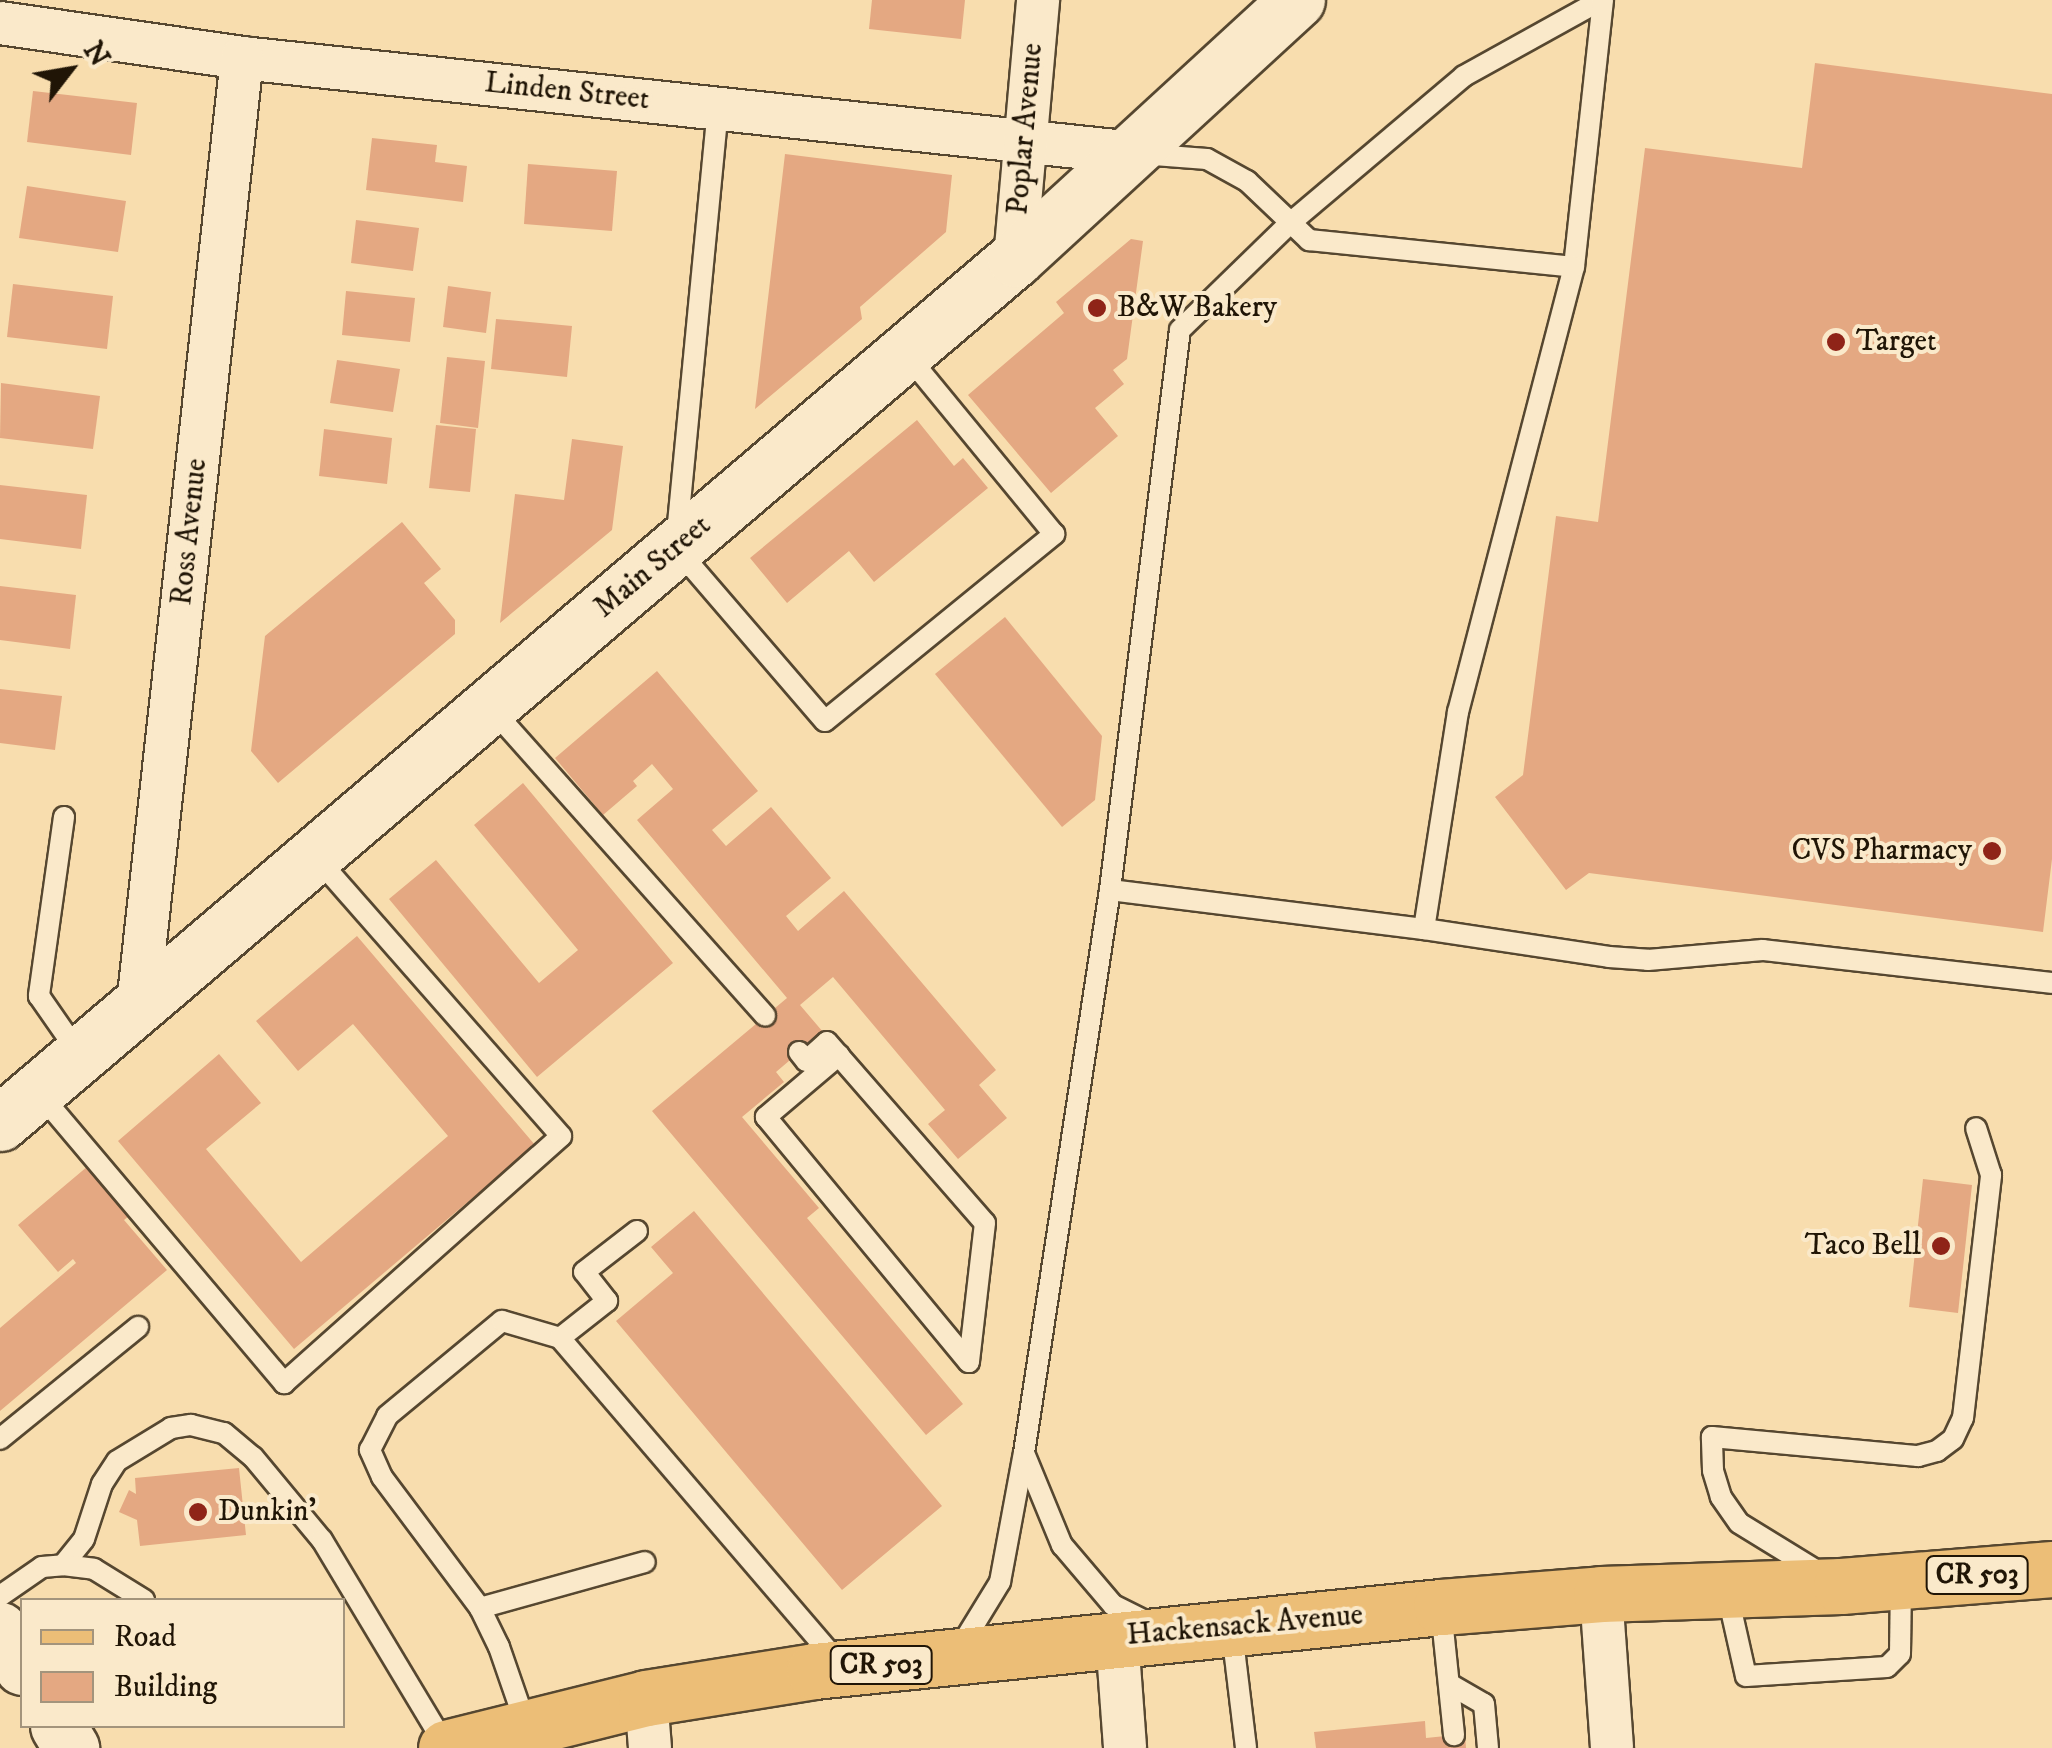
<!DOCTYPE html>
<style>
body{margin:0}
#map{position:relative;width:2052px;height:1748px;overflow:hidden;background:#f8ddae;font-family:"IM FELL DW Pica",serif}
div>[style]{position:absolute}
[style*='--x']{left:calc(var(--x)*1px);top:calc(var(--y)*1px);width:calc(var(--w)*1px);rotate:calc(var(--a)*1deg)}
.building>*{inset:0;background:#e4a882}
.roads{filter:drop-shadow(2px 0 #564730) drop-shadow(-2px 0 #564730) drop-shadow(0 2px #564730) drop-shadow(0 -2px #564730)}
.lane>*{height:20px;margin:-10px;padding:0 10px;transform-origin:10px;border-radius:10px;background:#fae9ca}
.street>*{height:42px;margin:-21px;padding:0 21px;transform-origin:21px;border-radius:21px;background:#fae9ca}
.secondary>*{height:55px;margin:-27.5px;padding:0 27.5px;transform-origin:27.5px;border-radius:27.5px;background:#fae9ca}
.primary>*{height:55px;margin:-27.5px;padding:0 27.5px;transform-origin:27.5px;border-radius:27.5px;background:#ecbe77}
.dots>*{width:28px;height:28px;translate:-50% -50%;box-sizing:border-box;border:5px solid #fae9ca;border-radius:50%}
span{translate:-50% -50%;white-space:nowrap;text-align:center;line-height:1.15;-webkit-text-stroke:8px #fae9ca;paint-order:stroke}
.shield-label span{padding:2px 8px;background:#fae9ca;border:2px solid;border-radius:8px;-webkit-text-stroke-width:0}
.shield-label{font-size:28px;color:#201506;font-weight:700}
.street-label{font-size:30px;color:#201506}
.poi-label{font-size:30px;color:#201506}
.left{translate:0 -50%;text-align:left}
.right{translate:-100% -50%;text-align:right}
.legend{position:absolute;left:20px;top:1598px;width:325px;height:130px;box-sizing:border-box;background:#fae9ca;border:2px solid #a3947c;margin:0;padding:12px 18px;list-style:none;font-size:30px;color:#201506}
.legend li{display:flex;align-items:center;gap:20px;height:50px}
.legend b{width:50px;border:2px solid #a3947c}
.north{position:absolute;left:20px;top:20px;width:100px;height:100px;-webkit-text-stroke:8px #fae9ca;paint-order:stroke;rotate:59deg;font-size:28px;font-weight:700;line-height:40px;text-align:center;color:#201506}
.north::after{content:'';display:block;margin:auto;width:35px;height:45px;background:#201506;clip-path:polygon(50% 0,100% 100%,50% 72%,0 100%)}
</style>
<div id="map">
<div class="building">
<div style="clip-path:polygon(872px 0,965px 0,961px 39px,869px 29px)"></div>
<div style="clip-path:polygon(1815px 63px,2052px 94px,2052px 859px,2043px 932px,1589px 873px,1566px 890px,1495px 797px,1523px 775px,1556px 516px,1598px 522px,1645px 148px,1802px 168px)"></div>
<div style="clip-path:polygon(33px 91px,137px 103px,131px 155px,27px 142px)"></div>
<div style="clip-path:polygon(372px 138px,437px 145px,435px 162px,467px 166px,463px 202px,366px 190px)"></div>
<div style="clip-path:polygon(785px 154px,952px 175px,946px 232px,860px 307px,862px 319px,755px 409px)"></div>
<div style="clip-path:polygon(528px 164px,617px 171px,612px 231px,524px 224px)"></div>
<div style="clip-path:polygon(27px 186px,126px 201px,118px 252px,19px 238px)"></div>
<div style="clip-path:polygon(356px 220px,419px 228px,413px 271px,351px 263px)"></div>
<div style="clip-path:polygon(1131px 239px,1143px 241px,1127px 359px,1113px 370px,1124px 384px,1095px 408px,1118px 436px,1051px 493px,968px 395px,1064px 313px,1056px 302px)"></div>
<div style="clip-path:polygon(13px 284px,113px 296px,107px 349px,7px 337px)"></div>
<div style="clip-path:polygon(448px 286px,491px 292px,486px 333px,443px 327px)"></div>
<div style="clip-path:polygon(346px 291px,415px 298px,410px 342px,342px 335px)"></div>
<div style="clip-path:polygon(496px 319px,572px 326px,567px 377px,491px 369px)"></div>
<div style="clip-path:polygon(447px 357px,485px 361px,478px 428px,440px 423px)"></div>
<div style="clip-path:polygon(337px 360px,400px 369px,393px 412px,330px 403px)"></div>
<div style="clip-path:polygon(1px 383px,100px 396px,93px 449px,0 438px)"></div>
<div style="clip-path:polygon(917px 420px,954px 466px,963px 458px,988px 488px,874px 582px,849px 551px,787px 603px,750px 558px)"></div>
<div style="clip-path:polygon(436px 425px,476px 429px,470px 492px,429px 488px)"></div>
<div style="clip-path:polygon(324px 429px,392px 438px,387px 484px,319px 476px)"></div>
<div style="clip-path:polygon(572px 439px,623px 446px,612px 530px,500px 623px,515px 494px,564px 500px)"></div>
<div style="clip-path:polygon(0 485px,87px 495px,81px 549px,0 539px)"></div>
<div style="clip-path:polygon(402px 522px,441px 569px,424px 583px,455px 620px,455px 634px,278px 783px,251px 751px,265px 636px)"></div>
<div style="clip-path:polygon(0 586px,76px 595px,70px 649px,0 640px)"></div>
<div style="clip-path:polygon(1005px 617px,1102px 736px,1095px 800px,1062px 827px,935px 674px)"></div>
<div style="clip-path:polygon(657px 671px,758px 791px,712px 830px,726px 846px,771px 807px,831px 878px,786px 916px,798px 931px,844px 891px,996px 1070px,979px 1085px,1007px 1118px,958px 1159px,928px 1124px,945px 1110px,833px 977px,800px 1005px,823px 1032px,776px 1072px,784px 1082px,742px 1117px,819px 1208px,807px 1218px,963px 1404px,926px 1435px,652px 1111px,787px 998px,637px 820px,673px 789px,652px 764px,633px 781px,637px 786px,603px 815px,555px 758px)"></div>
<div style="clip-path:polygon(0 689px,62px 696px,55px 750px,0 743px)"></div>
<div style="clip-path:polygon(523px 783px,673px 963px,537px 1077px,389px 899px,436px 860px,539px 983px,578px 950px,474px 825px)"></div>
<div style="clip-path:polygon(357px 936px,535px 1145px,294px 1349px,118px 1141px,219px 1054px,261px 1103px,206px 1149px,301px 1262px,448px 1136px,353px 1024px,298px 1071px,256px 1021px)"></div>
<div style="clip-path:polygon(88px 1166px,130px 1215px,124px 1220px,167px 1270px,0 1411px,0 1328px,76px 1263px,73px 1259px,58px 1272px,18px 1225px)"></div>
<div style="clip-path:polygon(1923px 1179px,1972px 1185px,1958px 1313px,1909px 1307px)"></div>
<div style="clip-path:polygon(694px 1211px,942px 1506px,842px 1590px,616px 1321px,673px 1273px,651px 1247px)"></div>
<div style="clip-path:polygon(239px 1468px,246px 1535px,140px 1546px,137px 1520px,119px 1512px,129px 1490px,136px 1494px,135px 1478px)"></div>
<div style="clip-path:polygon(1425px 1721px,1426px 1738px,1465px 1734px,1466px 1748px,1316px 1748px,1314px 1732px)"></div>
</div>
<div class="roads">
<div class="lane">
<div style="--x:1601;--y:0;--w:157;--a:151"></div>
<div style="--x:1464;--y:76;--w:229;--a:139.8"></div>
<div style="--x:1289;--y:224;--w:152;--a:135.8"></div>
<div style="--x:1180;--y:330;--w:564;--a:97.13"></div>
<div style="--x:1110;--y:890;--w:316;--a:7.1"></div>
<div style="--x:1424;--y:929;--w:220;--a:-81.1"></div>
<div style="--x:1458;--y:712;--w:460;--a:-75.4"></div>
<div style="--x:1574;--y:267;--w:269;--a:-83.8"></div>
<div style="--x:718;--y:108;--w:442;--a:95.5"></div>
<div style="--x:676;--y:548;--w:228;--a:49.3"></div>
<div style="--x:825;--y:721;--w:296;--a:-39.2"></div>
<div style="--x:1054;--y:534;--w:233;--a:-129.4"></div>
<div style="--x:1141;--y:154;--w:66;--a:4.3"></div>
<div style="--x:1207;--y:159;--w:46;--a:28.8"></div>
<div style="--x:1247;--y:181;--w:86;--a:43.6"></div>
<div style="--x:1309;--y:240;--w:266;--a:5.8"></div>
<div style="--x:491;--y:708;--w:412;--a:48.3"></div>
<div style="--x:64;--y:817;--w:181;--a:98"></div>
<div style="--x:39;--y:996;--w:72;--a:55.2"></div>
<div style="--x:1424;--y:929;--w:187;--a:8.6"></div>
<div style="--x:1609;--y:957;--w:39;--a:4"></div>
<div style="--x:1648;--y:960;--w:115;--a:-5"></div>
<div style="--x:1763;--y:950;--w:291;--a:6.5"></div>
<div style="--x:799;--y:1052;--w:11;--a:52"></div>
<div style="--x:806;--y:1061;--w:28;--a:-42"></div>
<div style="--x:827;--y:1042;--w:240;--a:48.9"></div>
<div style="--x:985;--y:1223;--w:140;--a:96.6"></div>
<div style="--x:839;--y:1055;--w:96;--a:139.7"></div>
<div style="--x:766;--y:1117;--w:318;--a:50.4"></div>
<div style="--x:39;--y:1093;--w:380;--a:49.8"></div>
<div style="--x:284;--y:1383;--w:371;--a:-41.7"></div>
<div style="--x:561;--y:1136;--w:370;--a:-131.3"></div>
<div style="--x:560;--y:1338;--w:60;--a:-38.2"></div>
<div style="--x:607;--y:1301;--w:37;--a:-128"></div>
<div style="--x:584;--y:1272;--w:67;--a:-37.7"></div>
<div style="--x:0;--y:1439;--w:178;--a:-39.1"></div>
<div style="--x:1024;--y:1453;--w:570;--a:-81.32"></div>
<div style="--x:63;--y:1565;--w:33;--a:-51"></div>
<div style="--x:84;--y:1539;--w:58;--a:-71.9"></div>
<div style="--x:102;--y:1484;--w:27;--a:-57"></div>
<div style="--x:117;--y:1461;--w:63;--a:-31.4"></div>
<div style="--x:171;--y:1428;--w:20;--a:-9"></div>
<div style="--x:191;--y:1425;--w:34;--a:14"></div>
<div style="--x:224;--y:1433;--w:38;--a:40"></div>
<div style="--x:253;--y:1457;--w:108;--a:50.3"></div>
<div style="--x:322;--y:1540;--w:240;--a:59"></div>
<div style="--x:1822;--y:1574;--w:97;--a:-148.4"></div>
<div style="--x:1739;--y:1523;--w:32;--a:-125"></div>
<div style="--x:1721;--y:1497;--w:28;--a:-107"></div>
<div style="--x:1713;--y:1470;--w:33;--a:-92"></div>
<div style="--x:1712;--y:1437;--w:207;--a:5.3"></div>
<div style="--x:1918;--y:1456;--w:20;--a:-15"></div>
<div style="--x:1937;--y:1451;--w:20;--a:-37"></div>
<div style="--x:1953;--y:1439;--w:23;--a:-65"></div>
<div style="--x:1963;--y:1418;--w:245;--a:-83.4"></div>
<div style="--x:1991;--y:1175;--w:49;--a:-107.7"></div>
<div style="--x:1727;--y:1592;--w:86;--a:77.3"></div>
<div style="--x:1746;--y:1676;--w:141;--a:-3.7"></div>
<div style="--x:1887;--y:1667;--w:18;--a:-45"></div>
<div style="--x:1900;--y:1654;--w:71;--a:-89.2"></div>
<div style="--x:0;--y:1596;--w:51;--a:-34.6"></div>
<div style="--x:42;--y:1567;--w:21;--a:-5"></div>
<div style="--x:63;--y:1565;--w:31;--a:7"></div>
<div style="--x:94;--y:1569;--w:59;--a:31.8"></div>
<div style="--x:480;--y:1608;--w:171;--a:-15.6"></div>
<div style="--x:1441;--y:1609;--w:127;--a:84.1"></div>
<div style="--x:1232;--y:1632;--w:117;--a:83.1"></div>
<div style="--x:959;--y:1649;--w:79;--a:-58.5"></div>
<div style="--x:1000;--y:1582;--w:131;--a:-79.5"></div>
<div style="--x:1024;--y:1453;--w:100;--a:67.6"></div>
<div style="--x:1062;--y:1545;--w:79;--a:49.6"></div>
<div style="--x:1113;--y:1605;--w:42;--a:26.6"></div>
<div style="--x:1451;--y:1685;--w:38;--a:30"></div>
<div style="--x:1484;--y:1704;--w:44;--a:84.8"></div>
<div style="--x:526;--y:1725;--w:83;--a:-109.1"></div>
<div style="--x:499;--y:1647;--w:43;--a:-116"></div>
<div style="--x:480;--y:1608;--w:164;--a:-126.8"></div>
<div style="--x:382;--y:1477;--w:30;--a:-114"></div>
<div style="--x:370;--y:1450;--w:38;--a:-63"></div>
<div style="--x:387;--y:1416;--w:149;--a:-39.6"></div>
<div style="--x:502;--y:1321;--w:60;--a:16.3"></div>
<div style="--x:560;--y:1338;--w:428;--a:49.4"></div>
</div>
<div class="street">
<div style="--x:0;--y:23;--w:245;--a:8.2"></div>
<div style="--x:242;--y:58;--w:897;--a:6.08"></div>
<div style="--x:1015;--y:259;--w:260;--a:-84.9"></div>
<div style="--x:138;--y:1005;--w:953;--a:-83.73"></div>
<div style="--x:1601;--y:1594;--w:154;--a:85.9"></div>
<div style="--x:1117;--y:1638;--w:110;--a:85.8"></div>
<div style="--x:646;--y:1698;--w:50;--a:85.4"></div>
</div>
<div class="secondary">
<div style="--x:0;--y:1123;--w:1333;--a:-40.41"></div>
<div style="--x:1015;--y:259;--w:383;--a:-42.6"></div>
<div style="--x:0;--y:1630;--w:43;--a:59.3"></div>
<div style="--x:58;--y:1726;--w:26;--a:59"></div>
</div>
<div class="primary">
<div style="--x:446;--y:1748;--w:206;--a:-14"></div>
<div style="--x:646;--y:1698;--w:170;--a:-9.1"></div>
<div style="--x:814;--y:1671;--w:630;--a:-5.83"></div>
<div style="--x:1441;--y:1607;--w:161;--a:-4.6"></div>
<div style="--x:1601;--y:1594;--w:240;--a:-1.9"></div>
<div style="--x:1841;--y:1586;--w:212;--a:-4.6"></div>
</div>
</div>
<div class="dots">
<div style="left:1097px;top:308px;background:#8f2418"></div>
<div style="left:1836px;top:342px;background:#8f2418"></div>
<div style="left:1992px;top:851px;background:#8f2418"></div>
<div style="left:1941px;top:1246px;background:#8f2418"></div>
<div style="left:198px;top:1512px;background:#8f2418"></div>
</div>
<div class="shield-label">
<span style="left:1977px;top:1575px">CR 503</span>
<span style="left:881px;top:1665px">CR 503</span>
</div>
<div class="street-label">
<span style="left:567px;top:92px;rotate:6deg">Linden Street</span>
<span style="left:1026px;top:129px;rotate:-85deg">Poplar Avenue</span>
<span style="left:190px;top:532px;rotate:-84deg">Ross Avenue</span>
<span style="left:653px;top:567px;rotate:-40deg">Main Street</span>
<span style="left:1245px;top:1626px;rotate:-5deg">Hackensack Avenue</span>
</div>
<div class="poi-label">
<span class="left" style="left:1117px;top:308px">B&amp;W Bakery</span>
<span class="left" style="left:1856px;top:342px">Target</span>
<span class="right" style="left:1972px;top:851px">CVS Pharmacy</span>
<span class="right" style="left:1921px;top:1246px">Taco Bell</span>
<span class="left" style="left:218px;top:1512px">Dunkin'</span>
</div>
<ul class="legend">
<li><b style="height:12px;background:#ecbe77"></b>Road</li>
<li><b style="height:28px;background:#e4a882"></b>Building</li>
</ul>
<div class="north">N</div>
</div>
